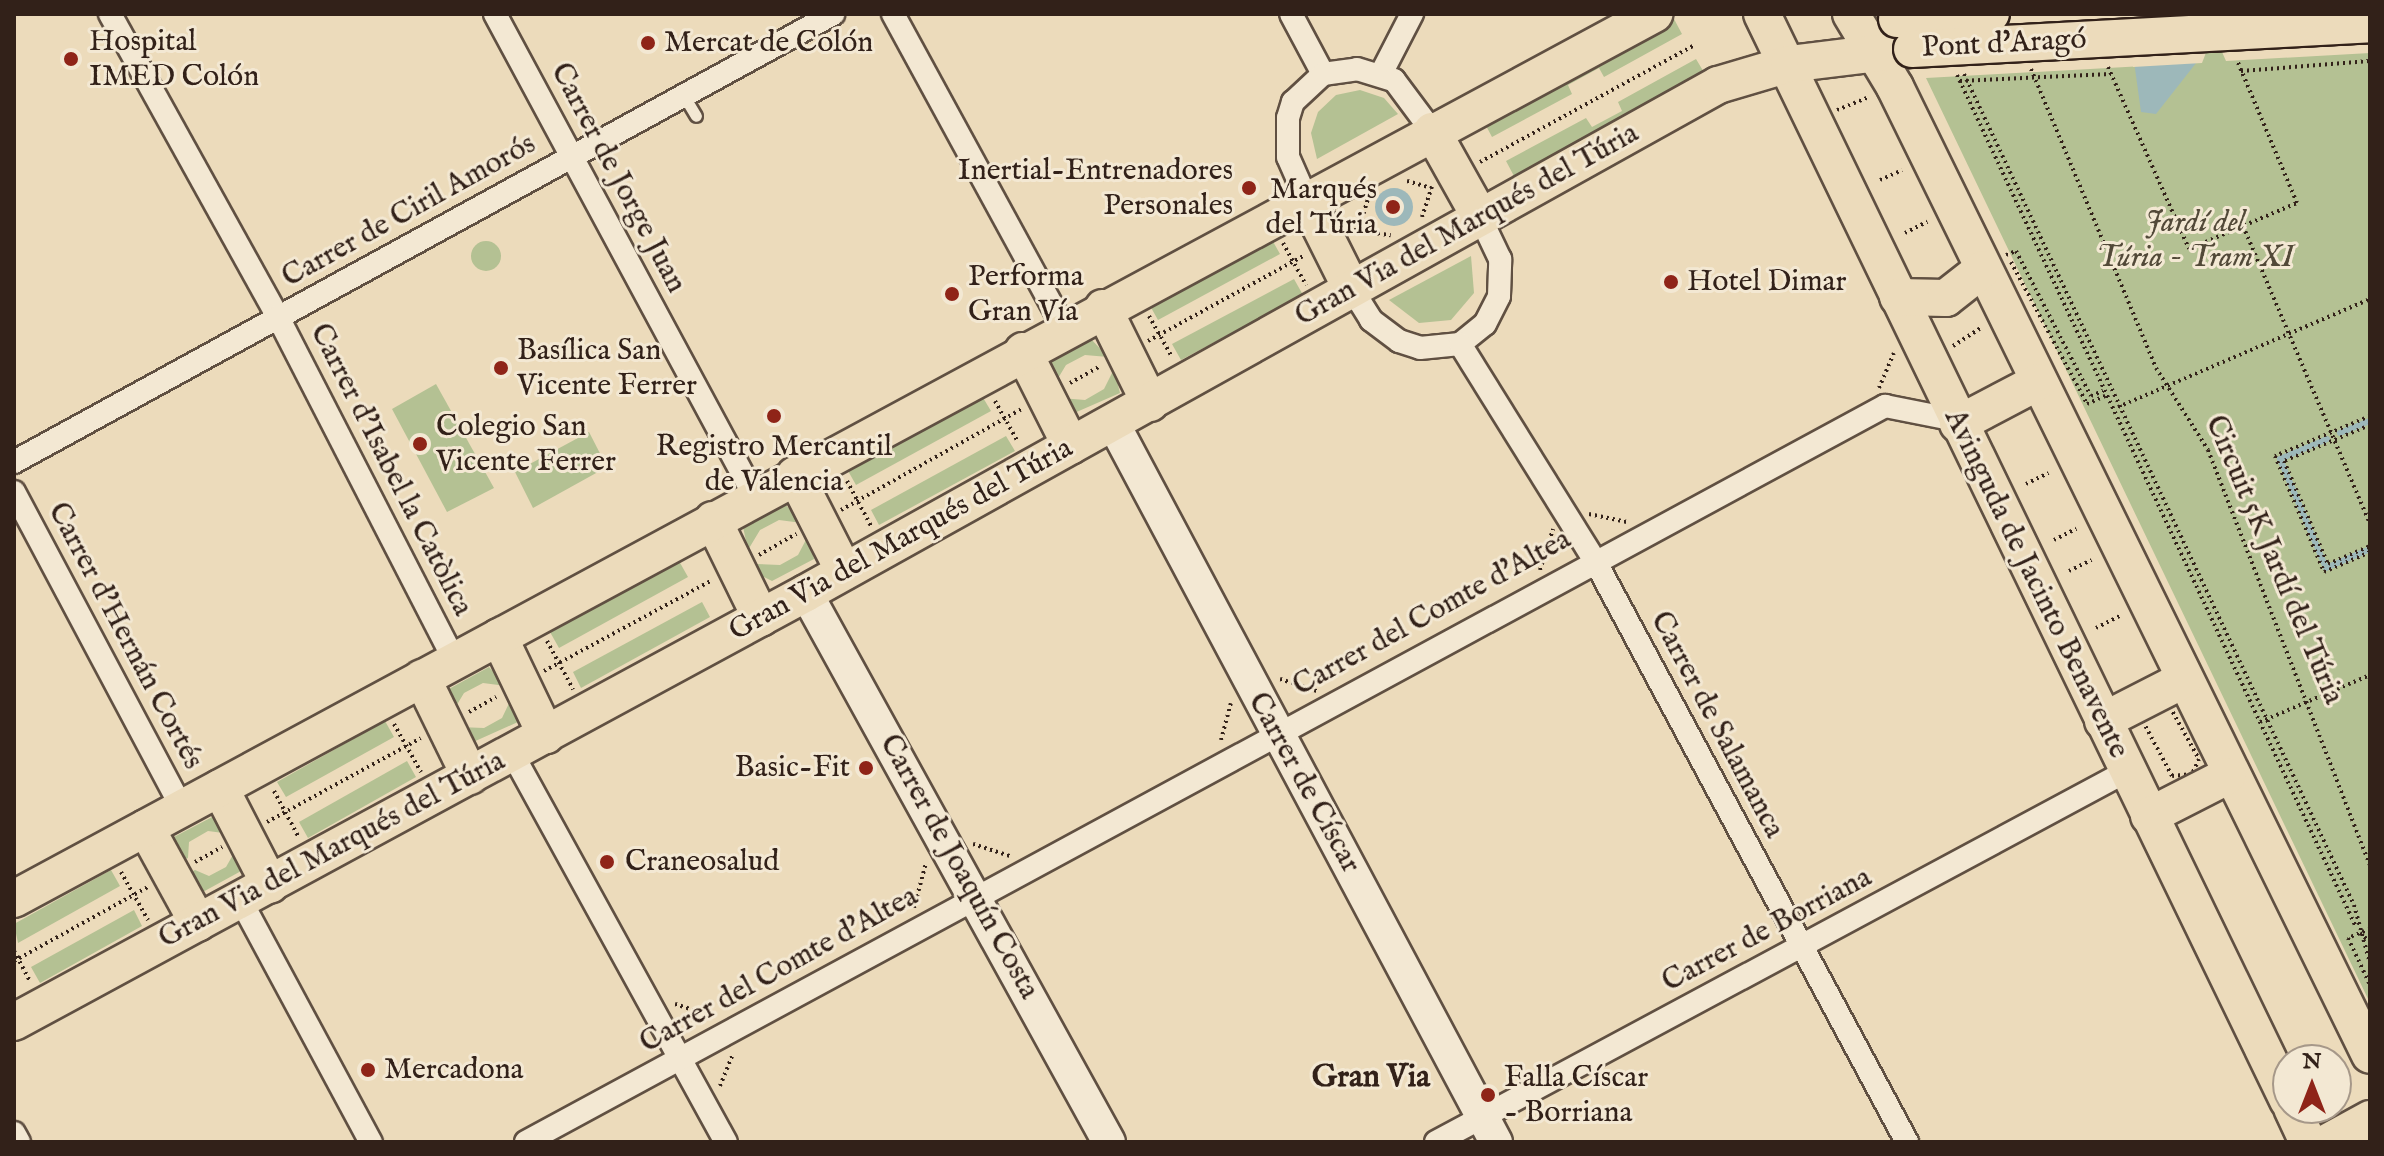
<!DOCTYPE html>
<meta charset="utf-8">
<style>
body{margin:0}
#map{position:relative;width:2384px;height:1156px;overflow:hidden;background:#ecdbbb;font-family:"IM FELL English",serif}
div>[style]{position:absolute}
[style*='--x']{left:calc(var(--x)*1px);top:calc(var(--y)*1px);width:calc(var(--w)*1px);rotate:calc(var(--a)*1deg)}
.green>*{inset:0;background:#b4c193}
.round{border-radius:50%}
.water>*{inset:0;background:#9db8ba}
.pier>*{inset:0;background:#ecdbbb}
.stream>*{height:6px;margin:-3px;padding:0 3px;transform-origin:3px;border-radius:3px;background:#9db8ba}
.path>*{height:4px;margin-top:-2px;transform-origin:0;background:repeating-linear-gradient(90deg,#322119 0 2px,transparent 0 6px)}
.roads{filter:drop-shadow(2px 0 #605042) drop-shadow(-2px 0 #605042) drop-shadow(0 2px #605042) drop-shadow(0 -2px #605042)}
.lane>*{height:11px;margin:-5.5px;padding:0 5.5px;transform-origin:5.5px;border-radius:5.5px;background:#f3e8d3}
.street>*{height:22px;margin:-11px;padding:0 11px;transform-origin:11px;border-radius:11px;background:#f3e8d3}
.secondary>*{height:32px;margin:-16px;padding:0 16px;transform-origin:16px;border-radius:16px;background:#f3e8d3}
.primary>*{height:36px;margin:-18px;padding:0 18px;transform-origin:18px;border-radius:18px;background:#ecdbbb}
.bridges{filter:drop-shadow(2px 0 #322119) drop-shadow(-2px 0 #322119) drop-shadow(0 2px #322119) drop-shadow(0 -2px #322119)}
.primary-bridge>*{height:36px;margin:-18px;padding:0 18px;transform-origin:18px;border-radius:18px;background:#ecdbbb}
.dots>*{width:22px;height:22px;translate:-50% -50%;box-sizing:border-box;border:4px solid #f3e8d3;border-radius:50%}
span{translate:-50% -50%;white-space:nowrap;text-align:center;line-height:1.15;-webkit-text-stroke:6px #f3e8d3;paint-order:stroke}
.poi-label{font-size:30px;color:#322119}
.left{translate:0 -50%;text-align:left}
.right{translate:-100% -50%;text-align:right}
.street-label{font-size:30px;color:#322119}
.park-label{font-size:30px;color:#524938;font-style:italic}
.neighbourhood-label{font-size:32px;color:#322119;font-weight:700}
.frame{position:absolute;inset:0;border:16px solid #322119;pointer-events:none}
.north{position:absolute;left:2272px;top:1044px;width:80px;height:80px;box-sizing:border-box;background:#f3e8d3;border:2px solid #a69889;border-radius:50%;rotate:0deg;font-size:22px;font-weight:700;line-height:32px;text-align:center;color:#322119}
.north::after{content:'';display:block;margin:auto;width:28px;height:36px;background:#8f2418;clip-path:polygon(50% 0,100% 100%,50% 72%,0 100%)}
</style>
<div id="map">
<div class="green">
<div style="clip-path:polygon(1674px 19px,1682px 34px,1604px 77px,1599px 68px,1568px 85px,1572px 94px,1492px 137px,1484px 122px)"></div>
<div style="clip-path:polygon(2208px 20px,2226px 61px,2370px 53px,2370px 1003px,1926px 78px,2197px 63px)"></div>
<div style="clip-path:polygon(1696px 59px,1705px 74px,1515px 178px,1506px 161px,1586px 118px,1592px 127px,1622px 111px,1618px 102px)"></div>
<div style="clip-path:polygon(1360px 90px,1384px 98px,1398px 114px,1317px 159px,1311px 133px,1318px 112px,1336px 95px)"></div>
<div style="clip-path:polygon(1271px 238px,1280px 254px,1158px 320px,1149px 304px)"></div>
<div class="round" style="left:471px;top:241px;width:30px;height:30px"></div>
<div style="clip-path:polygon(1471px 256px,1474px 293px,1451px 320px,1419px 323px,1389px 300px)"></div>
<div style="clip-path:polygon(1294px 279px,1303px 295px,1181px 360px,1172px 344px)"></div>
<div style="clip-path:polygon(1091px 339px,1108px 357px,1085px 355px,1066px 365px,1054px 385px,1049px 361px)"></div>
<div style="clip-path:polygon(1114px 369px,1120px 393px,1072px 414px,1061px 398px,1085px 400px,1104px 389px)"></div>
<div style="clip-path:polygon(436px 384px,494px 488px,447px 512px,392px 409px)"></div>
<div style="clip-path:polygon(982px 396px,991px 411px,856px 485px,847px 469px)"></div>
<div style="clip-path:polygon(589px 432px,607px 467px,533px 508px,515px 472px)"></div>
<div style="clip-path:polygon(1006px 436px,1015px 451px,879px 525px,871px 510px)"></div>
<div style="clip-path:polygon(785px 504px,802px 523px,779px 520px,760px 530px,748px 550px,743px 527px)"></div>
<div style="clip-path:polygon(809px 534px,814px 559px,772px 581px,762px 576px,755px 564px,780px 565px,798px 555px)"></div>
<div style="clip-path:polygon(679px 561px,688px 577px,559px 648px,550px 632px)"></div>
<div style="clip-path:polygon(702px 602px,710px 617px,581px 688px,573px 672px)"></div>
<div style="clip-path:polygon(489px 667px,506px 686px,483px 683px,464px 693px,452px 713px,447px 690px)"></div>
<div style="clip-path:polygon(512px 697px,518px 722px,471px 743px,459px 727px,484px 728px,502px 718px)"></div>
<div style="clip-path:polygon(385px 721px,394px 737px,286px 797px,277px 782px)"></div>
<div style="clip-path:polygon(407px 761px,416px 777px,308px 838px,299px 822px)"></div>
<div style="clip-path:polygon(214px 816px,231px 834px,208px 831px,189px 842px,188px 858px,178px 862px,172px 838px)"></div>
<div style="clip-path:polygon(238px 846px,243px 870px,201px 893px,185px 875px,195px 870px,209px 876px,226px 867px)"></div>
<div style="clip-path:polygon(111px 870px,120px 886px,18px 943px,14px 924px)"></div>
<div style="clip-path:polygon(134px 910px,142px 926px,40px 983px,31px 967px)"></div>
</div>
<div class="water">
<div style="clip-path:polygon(2132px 47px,2200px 58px,2156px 114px,2141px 112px)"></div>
<div class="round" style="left:1375px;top:188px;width:38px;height:38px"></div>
</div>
<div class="pier">
<div style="clip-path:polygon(2122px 14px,2210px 14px,2212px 37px,2202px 63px,2133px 67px)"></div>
</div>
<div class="stream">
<div style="--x:2340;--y:433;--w:32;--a:-22"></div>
<div style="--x:2327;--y:439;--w:51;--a:156.9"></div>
<div style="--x:2280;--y:459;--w:118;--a:67.1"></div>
<div style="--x:2326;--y:568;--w:48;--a:-23.4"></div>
</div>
<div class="path">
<div style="--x:2108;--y:67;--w:199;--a:66"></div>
<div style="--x:2189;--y:249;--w:117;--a:-23.1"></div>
<div style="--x:2297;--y:203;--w:155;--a:-112.8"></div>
<div style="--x:2031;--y:69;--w:324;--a:67.3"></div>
<div style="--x:2156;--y:368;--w:97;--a:57.6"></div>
<div style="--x:2208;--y:450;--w:445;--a:68.7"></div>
<div style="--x:2241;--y:71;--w:129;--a:-4.4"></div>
<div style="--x:1964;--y:74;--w:918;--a:64.86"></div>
<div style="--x:2354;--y:905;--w:60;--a:74.6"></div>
<div style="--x:1957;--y:75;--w:939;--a:64.91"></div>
<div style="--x:1960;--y:81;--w:151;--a:-2.7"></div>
<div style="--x:1837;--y:110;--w:35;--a:-22"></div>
<div style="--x:1480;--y:162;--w:245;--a:-28.6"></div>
<div style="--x:1880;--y:180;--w:24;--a:-24"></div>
<div style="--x:1407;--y:181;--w:25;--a:16"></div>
<div style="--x:1422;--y:217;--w:32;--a:-72"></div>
<div style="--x:1360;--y:225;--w:27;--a:-73"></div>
<div style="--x:2243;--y:226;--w:324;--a:66.9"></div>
<div style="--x:1354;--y:230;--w:37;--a:8"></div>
<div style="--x:1905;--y:233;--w:25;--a:-27"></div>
<div style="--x:1283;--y:243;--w:48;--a:61.3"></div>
<div style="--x:2006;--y:255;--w:11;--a:-22"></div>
<div style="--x:2016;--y:251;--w:163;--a:62.7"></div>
<div style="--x:2091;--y:396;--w:13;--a:-23"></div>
<div style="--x:2011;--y:262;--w:161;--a:61.8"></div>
<div style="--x:2087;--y:404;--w:20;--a:-24"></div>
<div style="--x:1149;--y:316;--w:47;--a:60.7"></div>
<div style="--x:1148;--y:341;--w:179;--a:-28.7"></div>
<div style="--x:1953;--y:346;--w:33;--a:-33"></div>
<div style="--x:1070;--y:383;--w:35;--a:-29"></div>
<div style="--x:1879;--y:388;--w:38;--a:-67"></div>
<div style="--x:995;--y:401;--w:47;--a:60.7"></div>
<div style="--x:2118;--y:407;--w:274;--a:-23.2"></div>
<div style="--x:2370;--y:416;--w:103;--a:157.2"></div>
<div style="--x:2275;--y:456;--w:126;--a:67.1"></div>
<div style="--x:2324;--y:572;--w:50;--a:-23.5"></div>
<div style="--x:2370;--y:425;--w:93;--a:157.3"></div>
<div style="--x:2284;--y:461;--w:112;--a:66.9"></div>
<div style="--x:2328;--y:564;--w:46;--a:-23.2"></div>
<div style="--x:847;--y:481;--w:51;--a:61.9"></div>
<div style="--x:2026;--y:484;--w:25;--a:-26"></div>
<div style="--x:841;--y:510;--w:207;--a:-29.2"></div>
<div style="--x:1589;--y:514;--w:40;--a:12"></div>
<div style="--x:2054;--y:540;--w:25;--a:-27"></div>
<div style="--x:759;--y:555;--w:43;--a:-29.6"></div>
<div style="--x:1540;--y:570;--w:43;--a:-72.4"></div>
<div style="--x:2069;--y:571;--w:25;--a:-26"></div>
<div style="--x:2096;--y:628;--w:27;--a:-27"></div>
<div style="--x:547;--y:641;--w:55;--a:61.6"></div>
<div style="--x:544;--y:671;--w:191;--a:-28.4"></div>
<div style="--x:1280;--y:679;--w:39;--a:18"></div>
<div style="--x:2170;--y:707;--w:60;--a:60.9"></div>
<div style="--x:2199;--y:759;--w:17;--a:115"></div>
<div style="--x:2192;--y:774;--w:20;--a:174"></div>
<div style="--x:2172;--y:776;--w:70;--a:-118"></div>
<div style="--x:2139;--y:714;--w:32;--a:-13"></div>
<div style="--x:469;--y:712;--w:31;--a:-29"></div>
<div style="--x:2260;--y:722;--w:120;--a:-23.1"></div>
<div style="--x:394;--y:724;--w:55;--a:60.6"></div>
<div style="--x:1221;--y:740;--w:38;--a:-75"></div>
<div style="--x:274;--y:791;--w:51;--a:61.9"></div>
<div style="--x:267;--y:822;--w:175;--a:-28.6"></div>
<div style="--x:973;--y:844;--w:40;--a:18"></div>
<div style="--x:195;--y:862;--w:31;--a:-29"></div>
<div style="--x:121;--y:872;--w:55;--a:60.6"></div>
<div style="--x:914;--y:908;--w:47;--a:-75.1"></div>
<div style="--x:2370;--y:929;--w:24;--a:158"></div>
<div style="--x:2348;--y:938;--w:52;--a:64.9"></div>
<div style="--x:2360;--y:933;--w:13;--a:42"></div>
<div style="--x:14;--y:951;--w:34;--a:62"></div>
<div style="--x:14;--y:961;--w:153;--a:-28.9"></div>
<div style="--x:675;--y:1004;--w:39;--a:18"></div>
<div style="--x:720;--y:1086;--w:35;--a:-68"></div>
</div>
<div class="roads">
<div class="lane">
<div style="--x:684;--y:96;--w:23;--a:59"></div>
</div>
<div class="street">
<div style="--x:110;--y:14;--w:346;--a:61"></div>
<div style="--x:278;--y:317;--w:387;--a:62.8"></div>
<div style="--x:495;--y:14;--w:549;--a:61.71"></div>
<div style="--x:893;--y:14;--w:359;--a:61.4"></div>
<div style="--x:1291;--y:14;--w:68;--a:61.9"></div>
<div style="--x:1381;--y:74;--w:68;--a:-62.7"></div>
<div style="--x:1307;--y:200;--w:47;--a:-113.8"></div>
<div style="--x:1288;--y:157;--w:39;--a:-90"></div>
<div style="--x:1288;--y:118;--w:17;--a:-73"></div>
<div style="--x:1293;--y:102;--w:41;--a:-43"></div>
<div style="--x:1323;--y:74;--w:34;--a:-8"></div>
<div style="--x:1357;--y:69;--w:39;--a:17"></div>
<div style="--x:1394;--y:80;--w:64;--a:53.3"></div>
<div style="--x:1350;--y:286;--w:40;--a:58"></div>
<div style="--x:1371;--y:320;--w:35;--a:37"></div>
<div style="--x:1399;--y:341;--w:22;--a:18"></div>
<div style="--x:1420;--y:348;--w:40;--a:-5.7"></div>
<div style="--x:1460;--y:344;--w:32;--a:-39"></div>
<div style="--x:1485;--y:324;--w:31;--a:-63"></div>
<div style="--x:1499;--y:296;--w:37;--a:-88"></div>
<div style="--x:1500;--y:259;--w:49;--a:-115.5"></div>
<div style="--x:1460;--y:344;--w:253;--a:58.1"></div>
<div style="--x:1594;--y:559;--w:662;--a:61.77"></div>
<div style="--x:14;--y:462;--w:934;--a:-28.68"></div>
<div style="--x:14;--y:492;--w:358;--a:62"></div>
<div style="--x:512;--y:753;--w:444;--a:61.2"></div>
<div style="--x:241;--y:901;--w:274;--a:61.7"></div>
<div style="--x:14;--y:1133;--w:10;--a:61"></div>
<div style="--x:526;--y:1142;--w:1546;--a:-28.44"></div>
<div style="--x:1885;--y:406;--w:72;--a:11.2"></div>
<div style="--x:1436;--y:1142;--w:784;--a:-28.23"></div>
</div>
<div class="secondary">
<div style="--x:1113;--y:423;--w:815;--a:61.96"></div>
<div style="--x:806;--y:593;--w:627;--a:61.11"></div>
</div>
<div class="primary">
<div style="--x:1762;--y:14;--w:1207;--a:64.16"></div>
<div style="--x:1851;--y:14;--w:85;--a:58.9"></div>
<div style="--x:1895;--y:87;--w:1078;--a:63.86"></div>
<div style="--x:1432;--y:131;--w:96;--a:60.8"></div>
<div style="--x:1307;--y:200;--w:96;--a:63.4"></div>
<div style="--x:1898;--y:297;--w:48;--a:1.2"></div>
<div style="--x:1946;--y:298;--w:47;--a:-38.1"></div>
<div style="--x:1103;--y:308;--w:106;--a:63.7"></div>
<div style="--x:1023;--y:351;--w:106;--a:63.2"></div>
<div style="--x:1958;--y:424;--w:90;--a:-27.7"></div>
<div style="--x:795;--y:475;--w:108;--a:63"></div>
<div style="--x:713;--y:520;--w:109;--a:63.9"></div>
<div style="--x:499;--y:637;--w:109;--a:64.4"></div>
<div style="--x:422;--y:678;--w:109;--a:63.9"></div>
<div style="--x:2103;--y:721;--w:90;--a:-27.1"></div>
<div style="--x:220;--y:788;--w:109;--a:62.7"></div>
<div style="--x:2149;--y:816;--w:88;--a:-27.1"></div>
<div style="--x:146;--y:828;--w:108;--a:61.3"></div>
<div style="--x:14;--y:899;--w:1864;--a:-28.35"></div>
<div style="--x:14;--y:1022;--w:901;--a:-28.44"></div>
<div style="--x:806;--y:593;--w:1044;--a:-29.12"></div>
<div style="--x:1718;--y:85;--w:74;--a:-16.5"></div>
<div style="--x:1789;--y:64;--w:124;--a:-7"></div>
<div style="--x:2292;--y:1108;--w:38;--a:65"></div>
<div style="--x:2328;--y:1142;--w:48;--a:-28.7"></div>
</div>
</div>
<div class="bridges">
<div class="primary-bridge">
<div style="--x:1897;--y:19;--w:94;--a:-3"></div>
<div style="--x:1912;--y:49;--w:459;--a:-3.1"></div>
</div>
</div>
<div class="dots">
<div style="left:648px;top:43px;background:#8f2418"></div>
<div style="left:71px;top:59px;background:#8f2418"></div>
<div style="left:1249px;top:188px;background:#8f2418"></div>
<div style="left:1393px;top:207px;background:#8f2418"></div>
<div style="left:1671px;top:282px;background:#8f2418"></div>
<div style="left:952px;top:294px;background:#8f2418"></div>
<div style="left:501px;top:368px;background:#8f2418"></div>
<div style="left:774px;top:416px;background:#8f2418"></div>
<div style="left:420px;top:444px;background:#8f2418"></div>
<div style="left:866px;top:768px;background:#8f2418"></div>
<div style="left:607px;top:862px;background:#8f2418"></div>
<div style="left:368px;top:1070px;background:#8f2418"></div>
<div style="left:1488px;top:1095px;background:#8f2418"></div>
</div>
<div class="poi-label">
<span class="left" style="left:89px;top:59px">Hospital<br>IMED Colón</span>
<span class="left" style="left:664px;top:43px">Mercat de Colón</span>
<span class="right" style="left:1233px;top:188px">Inertial-Entrenadores<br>Personales</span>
<span class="right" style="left:1377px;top:207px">Marqués<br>del Túria</span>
<span class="left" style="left:968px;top:294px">Performa<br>Gran Vía</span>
<span class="left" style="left:1687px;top:282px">Hotel Dimar</span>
<span class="left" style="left:517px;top:368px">Basílica San<br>Vicente Ferrer</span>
<span class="left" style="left:436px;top:444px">Colegio San<br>Vicente Ferrer</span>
<span style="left:774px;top:464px">Registro Mercantil<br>de Valencia</span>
<span class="right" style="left:850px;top:768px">Basic-Fit</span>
<span class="left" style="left:625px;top:862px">Craneosalud</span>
<span class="left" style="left:384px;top:1070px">Mercadona</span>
<span class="left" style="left:1504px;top:1095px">Falla Císcar<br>- Borriana</span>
</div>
<div class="street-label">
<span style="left:2004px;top:44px;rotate:-3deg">Pont d'Aragó</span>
<span style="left:618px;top:178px;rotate:62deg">Carrer de Jorge Juan</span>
<span style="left:409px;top:211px;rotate:-29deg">Carrer de Ciril Amorós</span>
<span style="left:1467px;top:225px;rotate:-29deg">Gran Via del Marqués del Túria</span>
<span style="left:391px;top:470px;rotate:63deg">Carrer d'Isabel la Catòlica</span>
<span style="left:901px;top:540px;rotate:-29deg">Gran Via del Marqués del Túria</span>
<span style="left:2274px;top:560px;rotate:67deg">Circuit 5K Jardí del Túria</span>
<span style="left:2036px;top:584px;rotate:64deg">Avinguda de Jacinto Benavente</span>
<span style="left:1432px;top:613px;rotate:-29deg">Carrer del Comte d'Altea</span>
<span style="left:125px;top:636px;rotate:62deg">Carrer d'Hernán Cortés</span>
<span style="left:1717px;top:725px;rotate:62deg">Carrer de Salamanca</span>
<span style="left:1304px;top:783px;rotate:61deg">Carrer de Císcar</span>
<span style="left:332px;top:850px;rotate:-28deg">Gran Via del Marqués del Túria</span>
<span style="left:959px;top:867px;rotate:61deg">Carrer de Joaquín Costa</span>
<span style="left:1767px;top:930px;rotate:-28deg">Carrer de Borriana</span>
<span style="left:779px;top:970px;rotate:-29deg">Carrer del Comte d'Altea</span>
</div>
<div class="park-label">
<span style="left:2195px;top:240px">Jardí del<br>Túria - Tram XI</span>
</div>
<div class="neighbourhood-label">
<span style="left:1371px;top:1078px">Gran Via</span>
</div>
<div class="frame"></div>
<div class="north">N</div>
</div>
